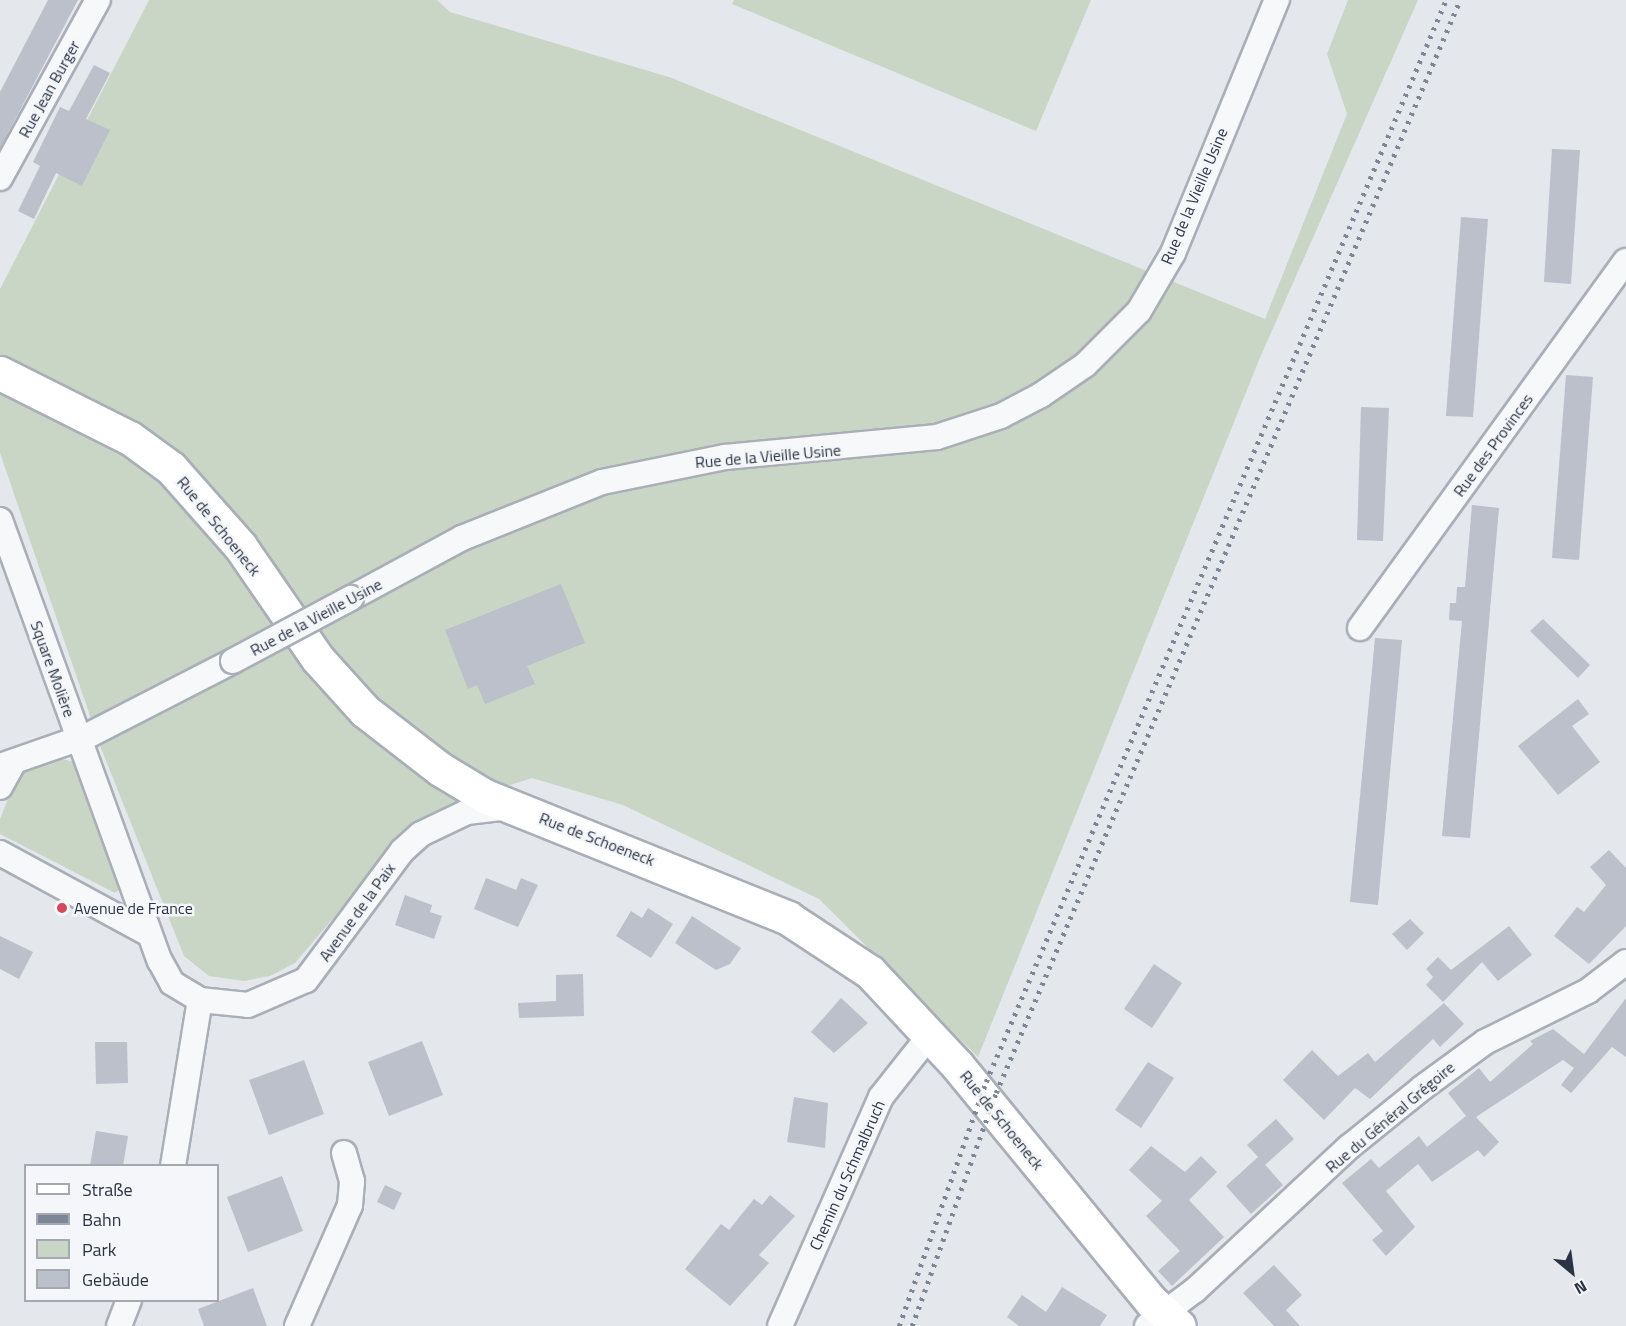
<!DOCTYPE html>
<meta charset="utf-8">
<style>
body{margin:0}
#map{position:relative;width:1626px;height:1326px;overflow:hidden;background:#e4e7ec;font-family:"Titillium Web",sans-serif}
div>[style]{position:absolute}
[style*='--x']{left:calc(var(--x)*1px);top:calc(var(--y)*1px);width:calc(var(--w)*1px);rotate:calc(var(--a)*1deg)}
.green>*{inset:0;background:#c9d6c5}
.building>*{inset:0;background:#bbc0ca}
.roads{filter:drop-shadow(2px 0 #a9aeb7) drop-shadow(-2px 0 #a9aeb7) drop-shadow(0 2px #a9aeb7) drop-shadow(0 -2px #a9aeb7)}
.street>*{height:24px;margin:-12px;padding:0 12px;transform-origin:12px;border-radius:12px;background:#f7f8fa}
.secondary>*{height:33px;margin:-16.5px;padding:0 16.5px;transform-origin:16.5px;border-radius:16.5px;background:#fff}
.rail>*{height:4.5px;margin-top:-2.25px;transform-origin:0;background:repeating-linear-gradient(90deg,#7d8696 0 3px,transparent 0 9px)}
.bridges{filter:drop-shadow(2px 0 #a9aeb7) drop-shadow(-2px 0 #a9aeb7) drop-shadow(0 2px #a9aeb7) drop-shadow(0 -2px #a9aeb7)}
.street-bridge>*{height:24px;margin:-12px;padding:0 12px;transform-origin:12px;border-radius:12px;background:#f7f8fa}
.dots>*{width:16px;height:16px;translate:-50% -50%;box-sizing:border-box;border:3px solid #f4f6f9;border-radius:50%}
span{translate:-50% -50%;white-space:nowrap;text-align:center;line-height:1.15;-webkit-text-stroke:5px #f4f6f9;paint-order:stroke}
.street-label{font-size:16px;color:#2b3445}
.poi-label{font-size:16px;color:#2b3445}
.left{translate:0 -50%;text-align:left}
.legend{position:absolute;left:24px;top:1164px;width:195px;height:138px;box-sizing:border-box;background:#f4f6f9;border:2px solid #a4a8b1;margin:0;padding:8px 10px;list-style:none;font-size:18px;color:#2b3445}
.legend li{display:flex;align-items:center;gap:12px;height:30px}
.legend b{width:30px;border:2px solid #a4a8b1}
.north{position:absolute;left:1542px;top:1242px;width:60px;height:60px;-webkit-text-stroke:4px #f4f6f9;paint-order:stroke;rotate:151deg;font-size:16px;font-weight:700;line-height:24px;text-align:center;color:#2b3445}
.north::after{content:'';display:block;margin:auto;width:21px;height:27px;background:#2b3445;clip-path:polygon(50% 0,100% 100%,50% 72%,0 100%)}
</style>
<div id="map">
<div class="green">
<div style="clip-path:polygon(149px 0,437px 0,450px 12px,672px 78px,1265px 319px,1347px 114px,1327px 54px,1348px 0,1418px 0,1259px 360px,978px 1057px,819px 899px,623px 805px,532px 778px,485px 793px,363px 883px,295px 963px,270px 976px,244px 981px,209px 976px,184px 956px,101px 748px,0 453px,0 289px)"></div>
<div style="clip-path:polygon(734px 0,1091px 0,1036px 131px,732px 4px)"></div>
<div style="clip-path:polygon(63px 759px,74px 762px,121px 888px,115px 893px,0 834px,0 819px,19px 771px)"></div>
</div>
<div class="building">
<div style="clip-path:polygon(48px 0,78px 0,0 148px,0 92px)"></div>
<div style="clip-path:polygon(94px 65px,110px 73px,86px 119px,110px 130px,82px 186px,56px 173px,34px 219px,18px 211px,40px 166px,33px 162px,60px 107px,69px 111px)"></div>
<div style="clip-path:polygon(1552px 149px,1580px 150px,1571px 284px,1544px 282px)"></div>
<div style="clip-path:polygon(1461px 217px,1488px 219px,1473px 417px,1446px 416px)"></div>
<div style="clip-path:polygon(1566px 375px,1593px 377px,1579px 560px,1552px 558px)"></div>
<div style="clip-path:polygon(1361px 407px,1389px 408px,1383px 541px,1357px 540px)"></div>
<div style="clip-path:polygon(1472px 505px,1499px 508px,1470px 838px,1442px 836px,1462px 621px,1449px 620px,1450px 603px,1456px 603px,1457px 587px,1465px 587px)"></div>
<div style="clip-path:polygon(561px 584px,585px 643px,527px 666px,535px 684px,485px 704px,477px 685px,468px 689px,445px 630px)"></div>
<div style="clip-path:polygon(1543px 619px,1590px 665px,1578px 678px,1530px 631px)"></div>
<div style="clip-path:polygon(1375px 638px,1402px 640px,1378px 905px,1350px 902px)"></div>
<div style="clip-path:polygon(1578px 699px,1589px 714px,1572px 726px,1600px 762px,1558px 795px,1518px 746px)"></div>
<div style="clip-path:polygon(1609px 850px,1626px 868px,1626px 926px,1589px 964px,1554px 936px,1577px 907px,1584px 912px,1606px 885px,1590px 867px)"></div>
<div style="clip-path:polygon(486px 878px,516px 890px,521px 878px,538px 885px,518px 927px,474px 909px)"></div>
<div style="clip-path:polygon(405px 895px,432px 905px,430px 912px,442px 916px,434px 939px,395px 925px)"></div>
<div style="clip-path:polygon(648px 908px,673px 924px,651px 958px,616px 936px,631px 911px,642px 918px)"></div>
<div style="clip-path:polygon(692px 916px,741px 948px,730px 964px,716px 970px,675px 943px)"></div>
<div style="clip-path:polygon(1410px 919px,1424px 933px,1407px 950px,1392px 934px)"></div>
<div style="clip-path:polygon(1509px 926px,1532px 955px,1498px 981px,1482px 962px,1443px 1002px,1426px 985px,1433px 977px,1426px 969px,1438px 957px,1451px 970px)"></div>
<div style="clip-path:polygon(0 936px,33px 952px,19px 979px,0 969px)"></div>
<div style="clip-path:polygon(1154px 964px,1182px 983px,1152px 1028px,1124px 1009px)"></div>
<div style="clip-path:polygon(583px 974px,584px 1016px,519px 1018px,518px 1003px,556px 1001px,556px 975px)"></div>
<div style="clip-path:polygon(841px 998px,868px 1023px,834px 1053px,811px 1032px)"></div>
<div style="clip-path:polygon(1626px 998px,1626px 1057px,1612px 1047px,1571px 1093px,1561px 1085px,1574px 1068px,1563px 1060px,1476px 1117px,1499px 1142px,1484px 1157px,1478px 1150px,1432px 1182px,1418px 1164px,1386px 1191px,1415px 1227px,1386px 1256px,1372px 1240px,1383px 1231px,1342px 1183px,1371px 1159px,1379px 1168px,1419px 1136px,1427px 1147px,1466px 1116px,1448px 1093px,1479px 1068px,1490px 1082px,1533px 1044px,1530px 1041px,1553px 1029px,1584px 1054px)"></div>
<div style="clip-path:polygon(1444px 1003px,1464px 1024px,1440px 1047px,1433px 1039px,1370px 1099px,1355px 1088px,1324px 1120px,1283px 1080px,1312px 1050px,1338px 1076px,1368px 1053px,1375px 1062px)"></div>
<div style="clip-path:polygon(422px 1041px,443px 1095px,389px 1116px,368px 1062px)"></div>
<div style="clip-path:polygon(95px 1042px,127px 1042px,128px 1083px,96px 1084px)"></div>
<div style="clip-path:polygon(304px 1060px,324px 1114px,269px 1135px,249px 1080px)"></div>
<div style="clip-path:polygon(1148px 1062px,1174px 1078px,1141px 1128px,1115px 1110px)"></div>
<div style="clip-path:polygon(794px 1097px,828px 1103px,825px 1148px,787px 1142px)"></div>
<div style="clip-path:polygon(1276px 1119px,1294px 1139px,1265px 1165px,1260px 1159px,1283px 1185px,1251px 1214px,1226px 1186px,1258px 1157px,1247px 1145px)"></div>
<div style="clip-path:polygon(96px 1131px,128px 1136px,123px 1166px,90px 1166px)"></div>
<div style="clip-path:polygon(1151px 1146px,1185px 1172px,1201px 1156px,1217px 1172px,1189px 1200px,1224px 1237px,1172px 1286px,1158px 1271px,1180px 1251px,1146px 1216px,1162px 1201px,1129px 1170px)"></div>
<div style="clip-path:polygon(282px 1176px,303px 1231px,248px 1252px,227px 1197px)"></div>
<div style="clip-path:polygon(385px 1185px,402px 1193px,394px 1210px,377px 1202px)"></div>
<div style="clip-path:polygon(770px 1195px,795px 1216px,759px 1255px,769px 1263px,730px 1306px,685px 1269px,721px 1224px,729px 1230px,754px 1199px,762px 1205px)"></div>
<div style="clip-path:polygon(1274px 1265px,1302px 1295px,1286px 1310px,1300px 1326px,1274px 1326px,1243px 1293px)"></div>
<div style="clip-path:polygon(1062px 1287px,1107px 1315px,1100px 1326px,1019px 1326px,1007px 1317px,1022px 1295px,1046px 1312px)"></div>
<div style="clip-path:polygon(253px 1288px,267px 1326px,204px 1326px,198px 1309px)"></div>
</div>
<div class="roads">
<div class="street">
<div style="--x:0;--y:178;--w:203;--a:-61.2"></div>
<div style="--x:0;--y:520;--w:469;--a:70.1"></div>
<div style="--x:160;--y:961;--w:25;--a:61"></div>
<div style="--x:172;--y:983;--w:33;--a:31"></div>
<div style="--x:200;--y:1000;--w:48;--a:5.9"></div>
<div style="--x:248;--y:1005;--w:63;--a:-23.3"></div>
<div style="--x:306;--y:980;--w:161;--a:-53.3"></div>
<div style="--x:402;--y:851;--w:25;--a:-42"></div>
<div style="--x:421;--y:834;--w:51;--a:-25.6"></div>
<div style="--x:467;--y:812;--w:42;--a:-6.8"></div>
<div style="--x:351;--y:598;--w:126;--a:-28.4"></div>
<div style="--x:462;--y:538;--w:151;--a:-21.8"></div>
<div style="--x:602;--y:482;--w:126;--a:-11.5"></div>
<div style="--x:725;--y:457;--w:213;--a:-5.4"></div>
<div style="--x:937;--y:437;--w:67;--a:-18.2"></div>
<div style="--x:1001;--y:416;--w:45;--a:-27.7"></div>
<div style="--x:1041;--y:395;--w:53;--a:-34.3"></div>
<div style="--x:1085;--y:365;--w:76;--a:-45"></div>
<div style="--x:1139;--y:311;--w:67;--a:-59.6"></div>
<div style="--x:1173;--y:253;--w:274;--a:-67.7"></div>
<div style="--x:1360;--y:628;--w:453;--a:-54.1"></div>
<div style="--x:0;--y:766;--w:94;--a:-19.2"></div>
<div style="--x:89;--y:735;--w:162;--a:-27.2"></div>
<div style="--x:0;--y:787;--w:29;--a:-61"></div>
<div style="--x:0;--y:853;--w:170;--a:28.5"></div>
<div style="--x:173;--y:1166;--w:168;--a:-80.8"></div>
<div style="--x:119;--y:1326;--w:28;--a:-69"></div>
<div style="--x:297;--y:1326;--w:132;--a:-66.3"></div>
<div style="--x:350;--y:1205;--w:24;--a:-85"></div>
<div style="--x:352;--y:1181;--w:29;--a:-106"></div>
<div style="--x:780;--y:1326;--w:250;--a:-66.2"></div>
<div style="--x:881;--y:1097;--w:79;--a:-51.7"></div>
<div style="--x:1147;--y:1326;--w:60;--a:-36.9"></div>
<div style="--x:1195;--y:1290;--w:210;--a:-42.9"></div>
<div style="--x:1349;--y:1147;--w:94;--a:-38.9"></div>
<div style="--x:1422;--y:1088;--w:78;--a:-36.1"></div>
<div style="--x:1485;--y:1042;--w:115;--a:-26.3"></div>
<div style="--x:1588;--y:991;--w:48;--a:-37.3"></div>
</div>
<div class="secondary">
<div style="--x:0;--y:373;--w:145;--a:26.6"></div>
<div style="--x:130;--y:438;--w:51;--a:36.2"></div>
<div style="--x:171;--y:468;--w:104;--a:48.5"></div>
<div style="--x:240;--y:546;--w:137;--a:55.4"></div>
<div style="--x:318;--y:659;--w:70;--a:47.9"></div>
<div style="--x:365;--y:711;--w:95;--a:37.7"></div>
<div style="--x:440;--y:769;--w:52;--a:31"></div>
<div style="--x:485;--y:796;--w:327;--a:21.9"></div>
<div style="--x:788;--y:918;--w:98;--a:33.4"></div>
<div style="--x:870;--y:972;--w:127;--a:46.9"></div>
<div style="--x:957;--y:1065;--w:307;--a:50.6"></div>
<div style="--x:1152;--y:1302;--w:36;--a:42"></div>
</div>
</div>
<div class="rail">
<div style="--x:899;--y:1326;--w:259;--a:-70.4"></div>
<div style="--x:986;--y:1082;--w:1176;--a:-66.97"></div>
<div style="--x:912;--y:1326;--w:248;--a:-70.2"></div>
<div style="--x:996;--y:1093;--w:1187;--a:-67"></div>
</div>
<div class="bridges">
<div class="street-bridge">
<div style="--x:233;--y:661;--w:134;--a:-28.1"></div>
</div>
</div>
<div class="dots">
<div style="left:62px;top:908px;background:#d1495b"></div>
</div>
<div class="street-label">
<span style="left:49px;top:89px;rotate:-61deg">Rue Jean Burger</span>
<span style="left:1194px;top:196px;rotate:-67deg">Rue de la Vieille Usine</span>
<span style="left:1493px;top:445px;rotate:-54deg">Rue des Provinces</span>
<span style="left:768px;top:456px;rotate:-5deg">Rue de la Vieille Usine</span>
<span style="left:219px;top:526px;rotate:51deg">Rue de Schoeneck</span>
<span style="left:316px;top:617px;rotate:-28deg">Rue de la Vieille Usine</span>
<span style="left:53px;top:669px;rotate:70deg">Square Molière</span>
<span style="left:597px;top:839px;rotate:21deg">Rue de Schoeneck</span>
<span style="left:357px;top:912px;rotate:-54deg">Avenue de la Paix</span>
<span style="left:1390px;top:1117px;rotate:-40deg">Rue du Général Grégoire</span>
<span style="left:1002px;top:1120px;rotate:51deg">Rue de Schoeneck</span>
<span style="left:847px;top:1175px;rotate:-66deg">Chemin du Schmalbruch</span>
</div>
<div class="poi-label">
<span class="left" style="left:74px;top:908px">Avenue de France</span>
</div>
<ul class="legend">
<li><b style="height:8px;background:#fff"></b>Straße</li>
<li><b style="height:8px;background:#7d8696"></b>Bahn</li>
<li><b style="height:16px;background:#c9d6c5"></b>Park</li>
<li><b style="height:16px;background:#bbc0ca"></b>Gebäude</li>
</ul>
<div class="north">N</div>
</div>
